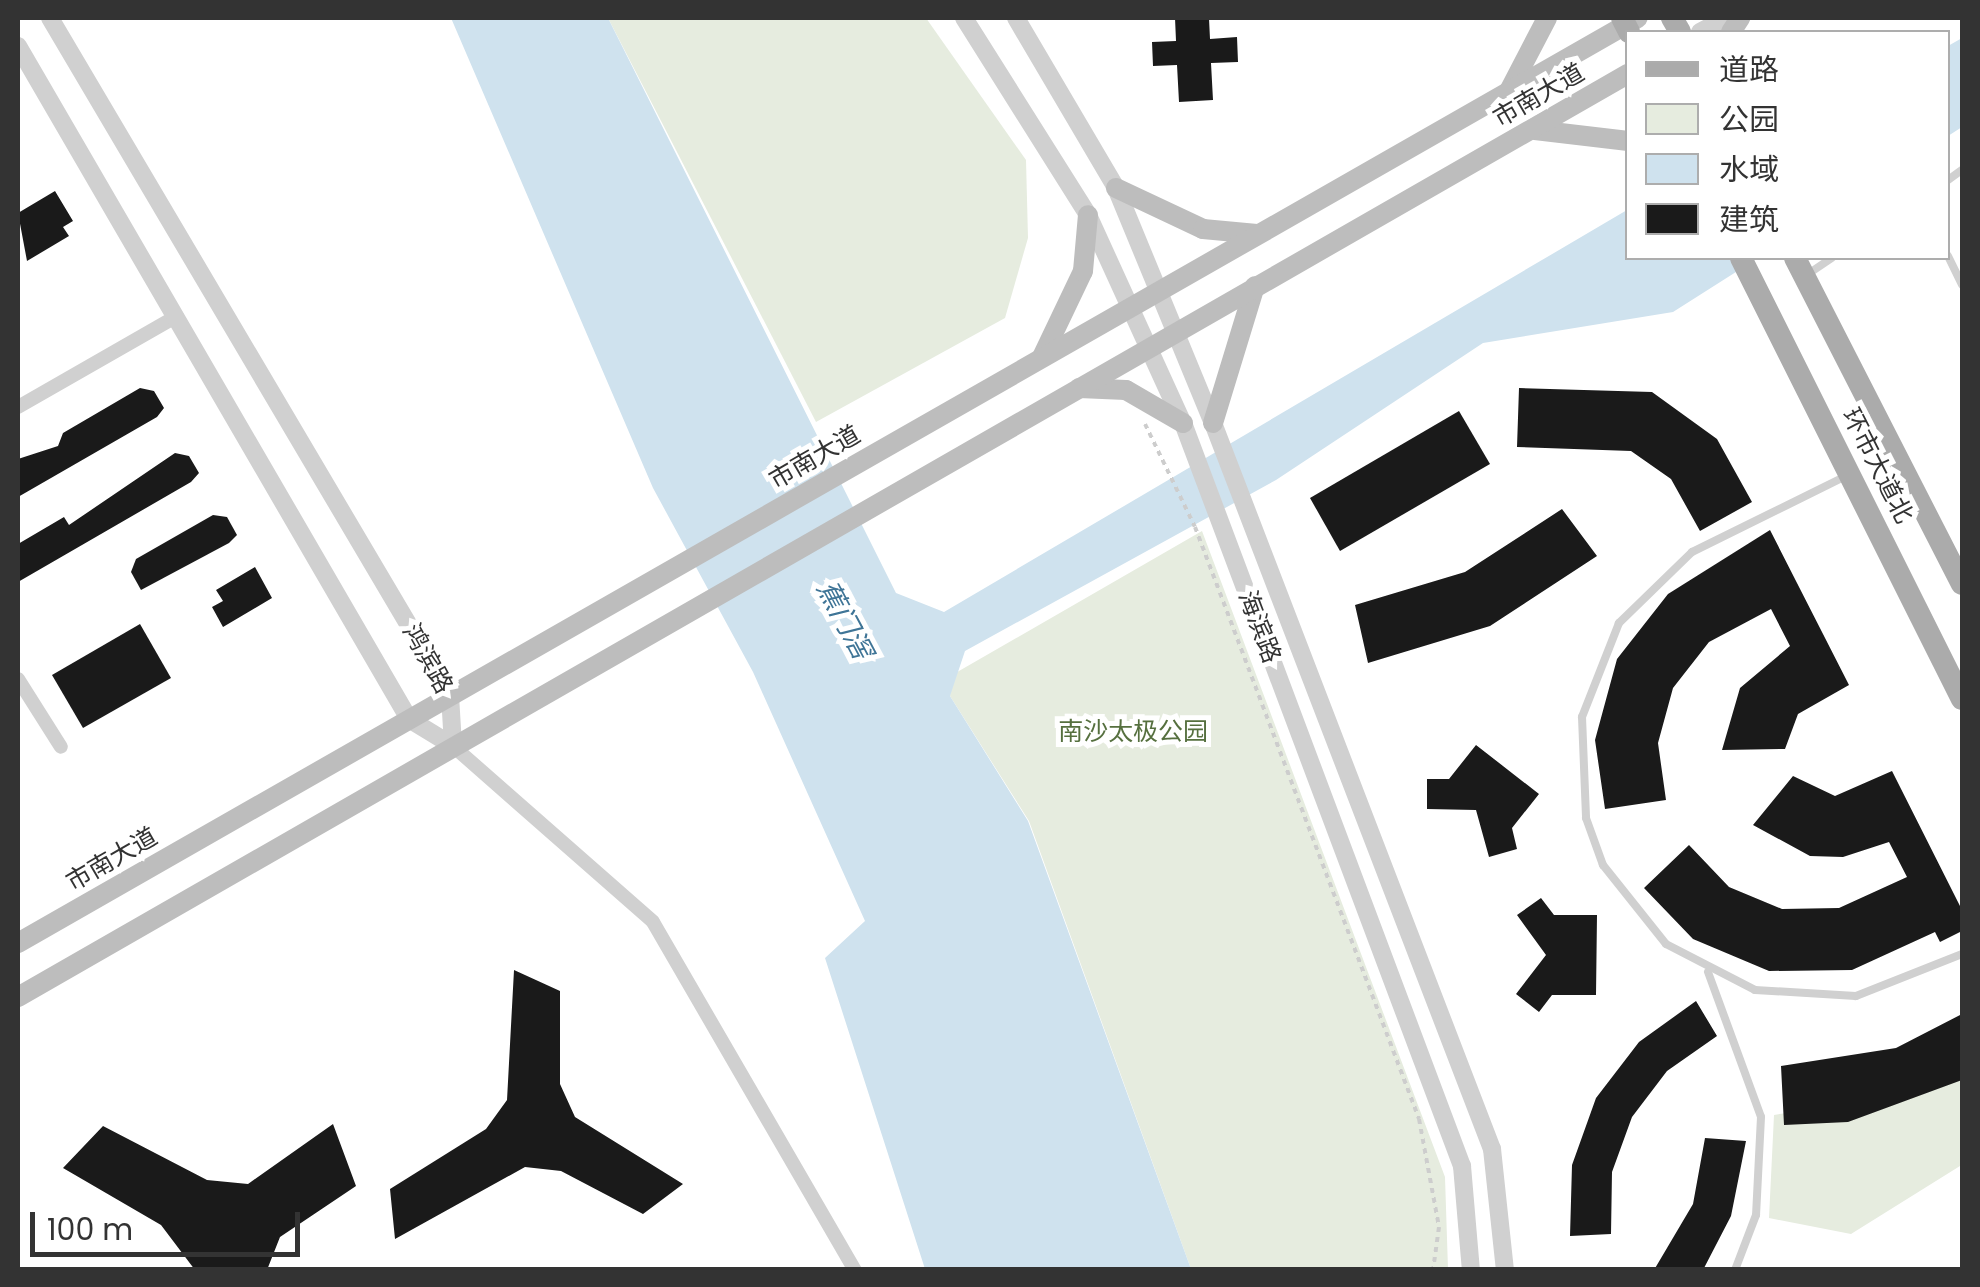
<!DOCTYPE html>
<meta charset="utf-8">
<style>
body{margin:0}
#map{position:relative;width:1980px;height:1287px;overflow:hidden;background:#fff;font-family:Poppins,"Noto Sans SC",sans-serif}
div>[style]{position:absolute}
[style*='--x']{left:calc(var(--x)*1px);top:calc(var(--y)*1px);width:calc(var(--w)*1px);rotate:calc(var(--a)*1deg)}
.green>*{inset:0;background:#e6ecdf}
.water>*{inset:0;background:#cfe2ee}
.building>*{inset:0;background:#1a1a1a}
.path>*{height:4px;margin-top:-2px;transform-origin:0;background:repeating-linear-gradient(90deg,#cdcdcd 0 5px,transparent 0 10px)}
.service>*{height:8px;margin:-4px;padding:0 4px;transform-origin:4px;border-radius:4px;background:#d0d0d0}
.minor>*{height:14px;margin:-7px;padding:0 7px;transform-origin:7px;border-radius:7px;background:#d0d0d0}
.tertiary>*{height:18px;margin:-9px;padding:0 9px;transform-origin:9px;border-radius:9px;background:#d0d0d0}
.secondary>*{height:20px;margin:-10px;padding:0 10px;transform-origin:10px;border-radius:10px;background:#bdbdbd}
.primary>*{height:22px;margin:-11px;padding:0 11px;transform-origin:11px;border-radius:11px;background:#ababab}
span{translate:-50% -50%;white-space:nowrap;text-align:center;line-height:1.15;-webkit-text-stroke:10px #fff;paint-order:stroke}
.street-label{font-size:25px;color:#333}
.park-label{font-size:25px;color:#56703f}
.water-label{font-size:28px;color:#3f7597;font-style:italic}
.frame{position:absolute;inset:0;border:20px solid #333;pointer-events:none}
.legend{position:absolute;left:1625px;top:30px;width:325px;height:230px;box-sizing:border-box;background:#fff;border:2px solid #adadad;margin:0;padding:12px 18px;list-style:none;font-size:30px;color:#333}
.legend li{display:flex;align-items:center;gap:20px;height:50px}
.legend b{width:50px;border:2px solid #adadad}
.scale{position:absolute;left:30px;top:1212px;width:270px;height:45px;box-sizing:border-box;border:5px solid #333;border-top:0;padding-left:12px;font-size:30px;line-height:35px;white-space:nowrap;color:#333;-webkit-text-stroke:8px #fff;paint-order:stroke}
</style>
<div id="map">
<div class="green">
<div style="clip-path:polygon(608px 18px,926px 18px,1026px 160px,1028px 238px,1005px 318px,816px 422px)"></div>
<div style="clip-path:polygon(1202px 531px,1445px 1177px,1448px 1269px,1191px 1269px,1029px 821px,950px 696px,952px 675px)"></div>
<div style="clip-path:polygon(1960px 1073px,1960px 1166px,1851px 1234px,1769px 1218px,1774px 1115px,1895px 1096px)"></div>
</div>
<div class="water">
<div style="clip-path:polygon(451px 18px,608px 18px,896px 593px,944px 612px,1627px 210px,1628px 258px,1758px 258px,1673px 312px,1483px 343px,1276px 480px,965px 651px,950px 696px,1028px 821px,1191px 1269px,925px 1269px,825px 958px,865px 921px,753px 672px,653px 488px)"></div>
<div style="clip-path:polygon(1962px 38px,1962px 127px,1948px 136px,1948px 46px)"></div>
</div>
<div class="building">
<div style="clip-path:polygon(1175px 18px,1209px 18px,1210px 39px,1237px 37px,1238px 62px,1211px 63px,1213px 100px,1179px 102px,1177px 65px,1153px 66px,1152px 42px,1176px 41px)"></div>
<div style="clip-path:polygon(55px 191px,73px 221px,63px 227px,69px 236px,27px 261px,18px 213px)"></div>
<div style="clip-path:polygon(140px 388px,154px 391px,164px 408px,157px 417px,18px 497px,18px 459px,58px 446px,63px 433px)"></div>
<div style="clip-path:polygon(1519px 388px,1652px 392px,1717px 439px,1752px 502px,1700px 531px,1671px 479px,1631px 451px,1517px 447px)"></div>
<div style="clip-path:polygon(1459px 411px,1490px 464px,1340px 551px,1310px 498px)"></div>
<div style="clip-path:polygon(175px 453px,189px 456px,199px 473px,191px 482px,18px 582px,18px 544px,64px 517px,69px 525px)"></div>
<div style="clip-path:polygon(1562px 509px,1597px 556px,1490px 626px,1368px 663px,1355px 605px,1465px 572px)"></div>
<div style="clip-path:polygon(213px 515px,227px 517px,237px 535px,229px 543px,141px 590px,131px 572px,136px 559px)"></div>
<div style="clip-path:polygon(1770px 530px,1849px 685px,1798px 714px,1785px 749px,1722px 750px,1740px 688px,1790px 646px,1771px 609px,1709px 642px,1673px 688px,1658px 743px,1666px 800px,1605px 809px,1595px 740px,1617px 659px,1668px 594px)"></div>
<div style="clip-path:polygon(255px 567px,272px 598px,223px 627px,212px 607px,223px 601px,216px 590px)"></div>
<div style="clip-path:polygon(140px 624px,171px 678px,83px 728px,52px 675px)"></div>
<div style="clip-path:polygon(1476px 745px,1539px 794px,1512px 828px,1517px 849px,1489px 857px,1476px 810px,1427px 809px,1427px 779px,1449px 779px)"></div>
<div style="clip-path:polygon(1892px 771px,1962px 910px,1962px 931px,1940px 942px,1935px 932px,1852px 970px,1769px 971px,1693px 939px,1644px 888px,1689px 845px,1729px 887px,1782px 909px,1839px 908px,1907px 877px,1889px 842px,1843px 857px,1810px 856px,1753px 825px,1793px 776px,1835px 796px)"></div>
<div style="clip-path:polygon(1541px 898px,1554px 915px,1597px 915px,1596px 995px,1552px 995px,1539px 1012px,1516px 994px,1546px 955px,1517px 915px)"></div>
<div style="clip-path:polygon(514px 970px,560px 991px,560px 1084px,575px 1117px,683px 1184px,643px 1214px,561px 1171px,525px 1167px,395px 1239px,390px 1189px,486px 1129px,507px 1100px)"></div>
<div style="clip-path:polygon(1696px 1001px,1717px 1036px,1667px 1071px,1632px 1117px,1612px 1172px,1611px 1234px,1570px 1236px,1572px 1165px,1596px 1098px,1639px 1042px)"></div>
<div style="clip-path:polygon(1962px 1014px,1962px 1080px,1848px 1122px,1784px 1125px,1781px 1066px,1896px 1048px)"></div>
<div style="clip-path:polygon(333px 1124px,356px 1186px,280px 1237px,267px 1270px,195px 1270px,161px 1225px,63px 1168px,103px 1126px,207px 1180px,248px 1184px)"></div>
<div style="clip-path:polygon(1705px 1138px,1746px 1141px,1731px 1216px,1703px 1270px,1654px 1270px,1693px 1204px)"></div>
</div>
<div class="path">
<div style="--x:1145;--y:424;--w:114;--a:64.1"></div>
<div style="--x:1195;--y:527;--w:633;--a:69.27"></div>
<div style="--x:1419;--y:1119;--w:110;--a:79.5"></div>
<div style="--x:1439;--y:1227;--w:43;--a:97.9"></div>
</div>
<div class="service">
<div style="--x:1948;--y:180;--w:17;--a:-36"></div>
<div style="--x:1948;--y:256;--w:32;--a:64"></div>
<div style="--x:1808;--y:274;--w:29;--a:-34"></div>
<div style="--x:1846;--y:476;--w:172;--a:153.7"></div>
<div style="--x:1692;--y:552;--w:102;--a:135.8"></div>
<div style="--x:1619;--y:623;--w:101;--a:111.5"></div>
<div style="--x:1582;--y:717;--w:101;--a:87.7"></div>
<div style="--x:1586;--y:818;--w:50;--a:70.1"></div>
<div style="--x:1603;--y:865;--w:101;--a:51.4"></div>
<div style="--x:1666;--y:944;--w:100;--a:27.3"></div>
<div style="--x:1755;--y:990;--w:101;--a:3.4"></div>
<div style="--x:1856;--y:996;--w:114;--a:-21.6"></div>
<div style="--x:1708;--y:972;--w:154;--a:69.9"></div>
<div style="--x:1761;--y:1117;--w:98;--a:92.9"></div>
<div style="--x:1756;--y:1215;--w:59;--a:110.9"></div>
</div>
<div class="minor">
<div style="--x:18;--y:407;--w:183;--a:-29.8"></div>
<div style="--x:18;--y:679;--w:80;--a:57.7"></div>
<div style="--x:453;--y:746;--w:266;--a:41.3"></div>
<div style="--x:653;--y:922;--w:402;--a:59.9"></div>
</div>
<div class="tertiary">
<div style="--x:50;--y:18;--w:786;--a:59.42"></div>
<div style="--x:450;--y:695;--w:51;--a:86.6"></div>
<div style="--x:964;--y:18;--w:233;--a:57.8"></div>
<div style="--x:1088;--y:215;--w:229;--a:65.5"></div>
<div style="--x:1183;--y:423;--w:794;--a:69.42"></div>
<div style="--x:1462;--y:1166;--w:104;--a:85.1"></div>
<div style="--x:1016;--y:18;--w:197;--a:59.5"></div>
<div style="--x:1116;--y:188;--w:254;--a:67.6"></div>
<div style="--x:1213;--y:423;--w:778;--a:68.98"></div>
<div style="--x:1492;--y:1149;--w:122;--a:83.9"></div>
<div style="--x:1700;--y:32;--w:30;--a:-28"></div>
<div style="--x:18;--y:46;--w:778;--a:59.84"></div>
<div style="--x:409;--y:719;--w:52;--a:31.5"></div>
</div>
<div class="secondary">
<div style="--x:1731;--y:32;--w:17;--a:-57"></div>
<div style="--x:1509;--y:91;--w:82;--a:-62.5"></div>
<div style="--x:1535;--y:130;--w:94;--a:6.7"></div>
<div style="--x:1116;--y:188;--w:96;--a:25.2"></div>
<div style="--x:1203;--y:229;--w:54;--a:5.3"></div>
<div style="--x:1042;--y:357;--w:95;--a:-64.5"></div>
<div style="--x:1083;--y:271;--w:56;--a:-84.9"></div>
<div style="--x:1079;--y:388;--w:47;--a:2.4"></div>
<div style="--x:1126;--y:390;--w:66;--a:30.1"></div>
<div style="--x:1213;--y:423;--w:143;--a:-73"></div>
<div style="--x:18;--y:943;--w:1865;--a:-29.73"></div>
<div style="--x:18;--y:997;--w:1856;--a:-29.83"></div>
</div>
<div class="primary">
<div style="--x:1622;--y:18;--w:16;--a:63"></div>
<div style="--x:1672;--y:18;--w:16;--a:60"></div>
<div style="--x:1741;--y:258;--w:493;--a:63.4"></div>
<div style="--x:1795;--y:258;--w:366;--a:62.9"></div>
</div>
<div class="street-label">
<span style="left:1539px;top:96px;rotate:-30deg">市南大道</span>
<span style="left:815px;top:458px;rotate:-30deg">市南大道</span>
<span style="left:1877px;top:466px;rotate:63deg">环市大道北</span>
<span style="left:1259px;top:627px;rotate:69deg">海滨路</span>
<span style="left:427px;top:659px;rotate:61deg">鸿滨路</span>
<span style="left:112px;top:860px;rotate:-30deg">市南大道</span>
</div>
<div class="park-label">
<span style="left:1133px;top:732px">南沙太极公园</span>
</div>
<div class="water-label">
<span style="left:844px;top:620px;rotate:62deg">蕉门滘</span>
</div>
<div class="frame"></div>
<ul class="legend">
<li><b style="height:12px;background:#ababab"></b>道路</li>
<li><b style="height:28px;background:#e6ecdf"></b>公园</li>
<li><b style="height:28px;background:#cfe2ee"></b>水域</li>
<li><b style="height:28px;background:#1a1a1a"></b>建筑</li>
</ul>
<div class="scale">100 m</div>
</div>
